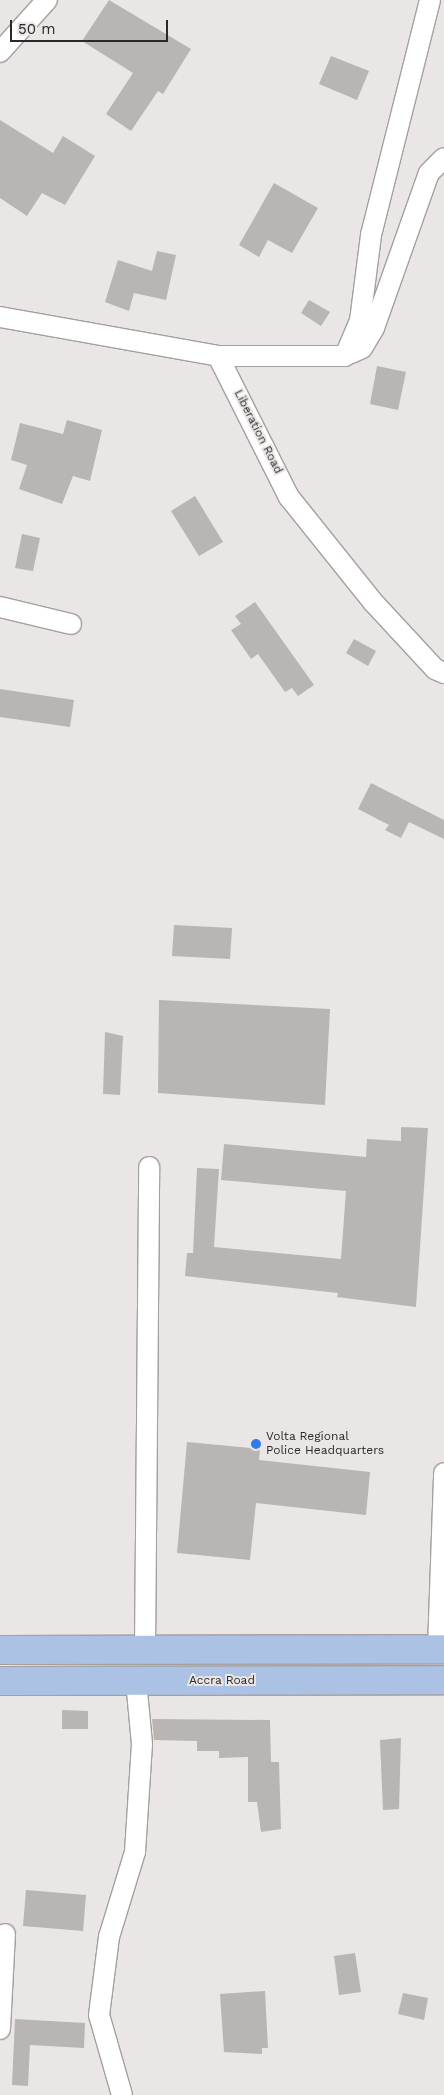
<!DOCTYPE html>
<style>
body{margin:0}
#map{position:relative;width:444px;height:2095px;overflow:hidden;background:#eae6e5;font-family:"Work Sans",sans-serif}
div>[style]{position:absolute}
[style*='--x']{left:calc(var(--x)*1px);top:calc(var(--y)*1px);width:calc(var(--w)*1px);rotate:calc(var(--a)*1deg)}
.building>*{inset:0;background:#b8b5b3}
.roads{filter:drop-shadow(1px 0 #a4a09f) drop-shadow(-1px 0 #a4a09f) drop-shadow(0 1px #a4a09f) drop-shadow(0 -1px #a4a09f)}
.street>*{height:20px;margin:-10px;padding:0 10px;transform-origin:10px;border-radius:10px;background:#fff}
.primary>*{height:28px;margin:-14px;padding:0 14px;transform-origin:14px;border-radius:14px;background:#acc2e5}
.dots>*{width:14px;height:14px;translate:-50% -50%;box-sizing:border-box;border:2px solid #eae6e5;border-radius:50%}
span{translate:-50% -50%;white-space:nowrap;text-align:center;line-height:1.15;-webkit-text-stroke:4px #eae6e5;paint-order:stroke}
.street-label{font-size:12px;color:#2a2828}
.poi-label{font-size:12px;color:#2a2828}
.left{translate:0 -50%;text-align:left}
.scale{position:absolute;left:10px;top:20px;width:158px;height:22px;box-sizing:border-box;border:2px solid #2a2828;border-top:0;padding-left:6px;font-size:15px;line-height:18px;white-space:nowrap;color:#2a2828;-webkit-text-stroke:4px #eae6e5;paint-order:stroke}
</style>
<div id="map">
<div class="building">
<div style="clip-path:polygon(109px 0,191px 49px,163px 94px,158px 91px,131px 131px,106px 114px,133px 73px,82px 41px)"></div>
<div style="clip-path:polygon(331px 56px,369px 71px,357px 100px,319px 84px)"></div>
<div style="clip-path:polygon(0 120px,53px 153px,63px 136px,95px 156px,65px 205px,42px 193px,27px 216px,0 198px)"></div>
<div style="clip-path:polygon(274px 183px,318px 208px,292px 253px,268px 240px,259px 257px,239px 245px)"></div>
<div style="clip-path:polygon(157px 251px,176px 255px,166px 300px,134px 293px,129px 311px,105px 302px,118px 260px,152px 271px)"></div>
<div style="clip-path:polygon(309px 300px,330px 312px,321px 326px,301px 313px)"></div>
<div style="clip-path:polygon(377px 366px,406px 372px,398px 410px,370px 404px)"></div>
<div style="clip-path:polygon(67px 420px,102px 430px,90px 481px,73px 476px,62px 504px,19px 489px,27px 465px,11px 460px,20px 423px,63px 434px)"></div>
<div style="clip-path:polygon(195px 496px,223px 542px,199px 556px,171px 511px)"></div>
<div style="clip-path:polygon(22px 534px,40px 538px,33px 571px,15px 568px)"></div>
<div style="clip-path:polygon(255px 602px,314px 685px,298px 696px,292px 688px,285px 692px,258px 654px,251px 659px,231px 630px,241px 624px,235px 616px)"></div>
<div style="clip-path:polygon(354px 639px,376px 651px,368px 666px,346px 653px)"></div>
<div style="clip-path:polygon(0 689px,74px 700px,70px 727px,0 717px)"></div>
<div style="clip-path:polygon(371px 783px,444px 820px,444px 839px,409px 822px,401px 838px,385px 830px,389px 825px,358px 809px)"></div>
<div style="clip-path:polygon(174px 925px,232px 928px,230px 959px,172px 956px)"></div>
<div style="clip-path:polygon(159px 1000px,330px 1009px,325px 1105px,158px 1093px)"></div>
<div style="clip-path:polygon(105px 1032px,123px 1036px,120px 1095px,103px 1094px)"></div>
<div style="clip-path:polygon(401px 1127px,428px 1128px,416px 1307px,337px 1297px,338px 1293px,185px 1276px,187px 1253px,193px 1253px,197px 1168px,219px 1169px,214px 1247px,341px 1259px,346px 1191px,221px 1180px,224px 1144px,366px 1157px,367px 1139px,401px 1141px)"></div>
<div style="clip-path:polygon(187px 1442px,260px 1449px,259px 1460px,370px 1472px,366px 1515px,256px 1503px,250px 1560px,177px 1553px)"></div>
<div style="clip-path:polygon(62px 1710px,88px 1711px,88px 1729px,62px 1729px)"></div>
<div style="clip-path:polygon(152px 1719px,270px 1720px,271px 1762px,279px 1762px,281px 1829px,261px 1832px,257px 1802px,248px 1802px,248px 1757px,219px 1758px,219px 1751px,197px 1751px,197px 1741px,154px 1740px)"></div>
<div style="clip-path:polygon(401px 1738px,399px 1809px,383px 1810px,380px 1740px)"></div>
<div style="clip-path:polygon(26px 1890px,86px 1895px,83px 1931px,23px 1926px)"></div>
<div style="clip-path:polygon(355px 1953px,361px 1992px,339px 1995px,334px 1956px)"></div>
<div style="clip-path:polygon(265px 1991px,268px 2048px,262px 2048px,262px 2054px,224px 2052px,220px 1994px)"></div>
<div style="clip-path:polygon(403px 1993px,428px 1998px,424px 2020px,398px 2014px)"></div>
<div style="clip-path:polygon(15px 2019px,85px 2023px,84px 2048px,30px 2045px,28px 2086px,12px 2085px)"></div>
</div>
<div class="roads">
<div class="street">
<div style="--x:0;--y:52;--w:70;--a:-47.9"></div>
<div style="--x:0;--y:317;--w:221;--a:10.1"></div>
<div style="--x:218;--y:356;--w:158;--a:63.3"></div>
<div style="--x:289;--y:497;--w:134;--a:51.3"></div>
<div style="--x:373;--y:602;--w:91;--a:47.2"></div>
<div style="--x:435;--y:669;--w:10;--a:24"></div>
<div style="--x:351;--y:353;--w:12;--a:-24"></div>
<div style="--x:362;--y:348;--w:23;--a:-59"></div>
<div style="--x:374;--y:328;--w:164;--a:-70.5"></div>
<div style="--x:429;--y:173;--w:21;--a:-45"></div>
<div style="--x:218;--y:356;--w:127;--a:0"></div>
<div style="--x:345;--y:356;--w:38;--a:-67"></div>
<div style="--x:360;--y:321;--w:87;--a:-82.7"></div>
<div style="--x:371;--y:235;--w:242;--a:-75.9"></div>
<div style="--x:0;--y:607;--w:73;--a:13.5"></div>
<div style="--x:438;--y:1649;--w:176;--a:-88"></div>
<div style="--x:145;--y:1650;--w:483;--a:-89.5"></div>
<div style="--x:0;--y:2029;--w:95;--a:-87"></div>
<div style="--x:122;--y:2095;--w:83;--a:-106"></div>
<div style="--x:99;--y:2015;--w:79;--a:-82.7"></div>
<div style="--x:109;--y:1937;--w:89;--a:-73"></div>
<div style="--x:135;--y:1852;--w:108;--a:-86.3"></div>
<div style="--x:142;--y:1744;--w:63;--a:-95.4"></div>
</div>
<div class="primary">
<div style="--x:0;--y:1650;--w:444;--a:-0.1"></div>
<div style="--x:0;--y:1681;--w:444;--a:-0.1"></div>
</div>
</div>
<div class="dots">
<div style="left:256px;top:1444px;background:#327ae7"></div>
</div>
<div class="street-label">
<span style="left:258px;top:432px;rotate:63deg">Liberation Road</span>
<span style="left:222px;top:1681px">Accra Road</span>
</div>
<div class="poi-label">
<span class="left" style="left:266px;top:1444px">Volta Regional<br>Police Headquarters</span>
</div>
<div class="scale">50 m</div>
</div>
